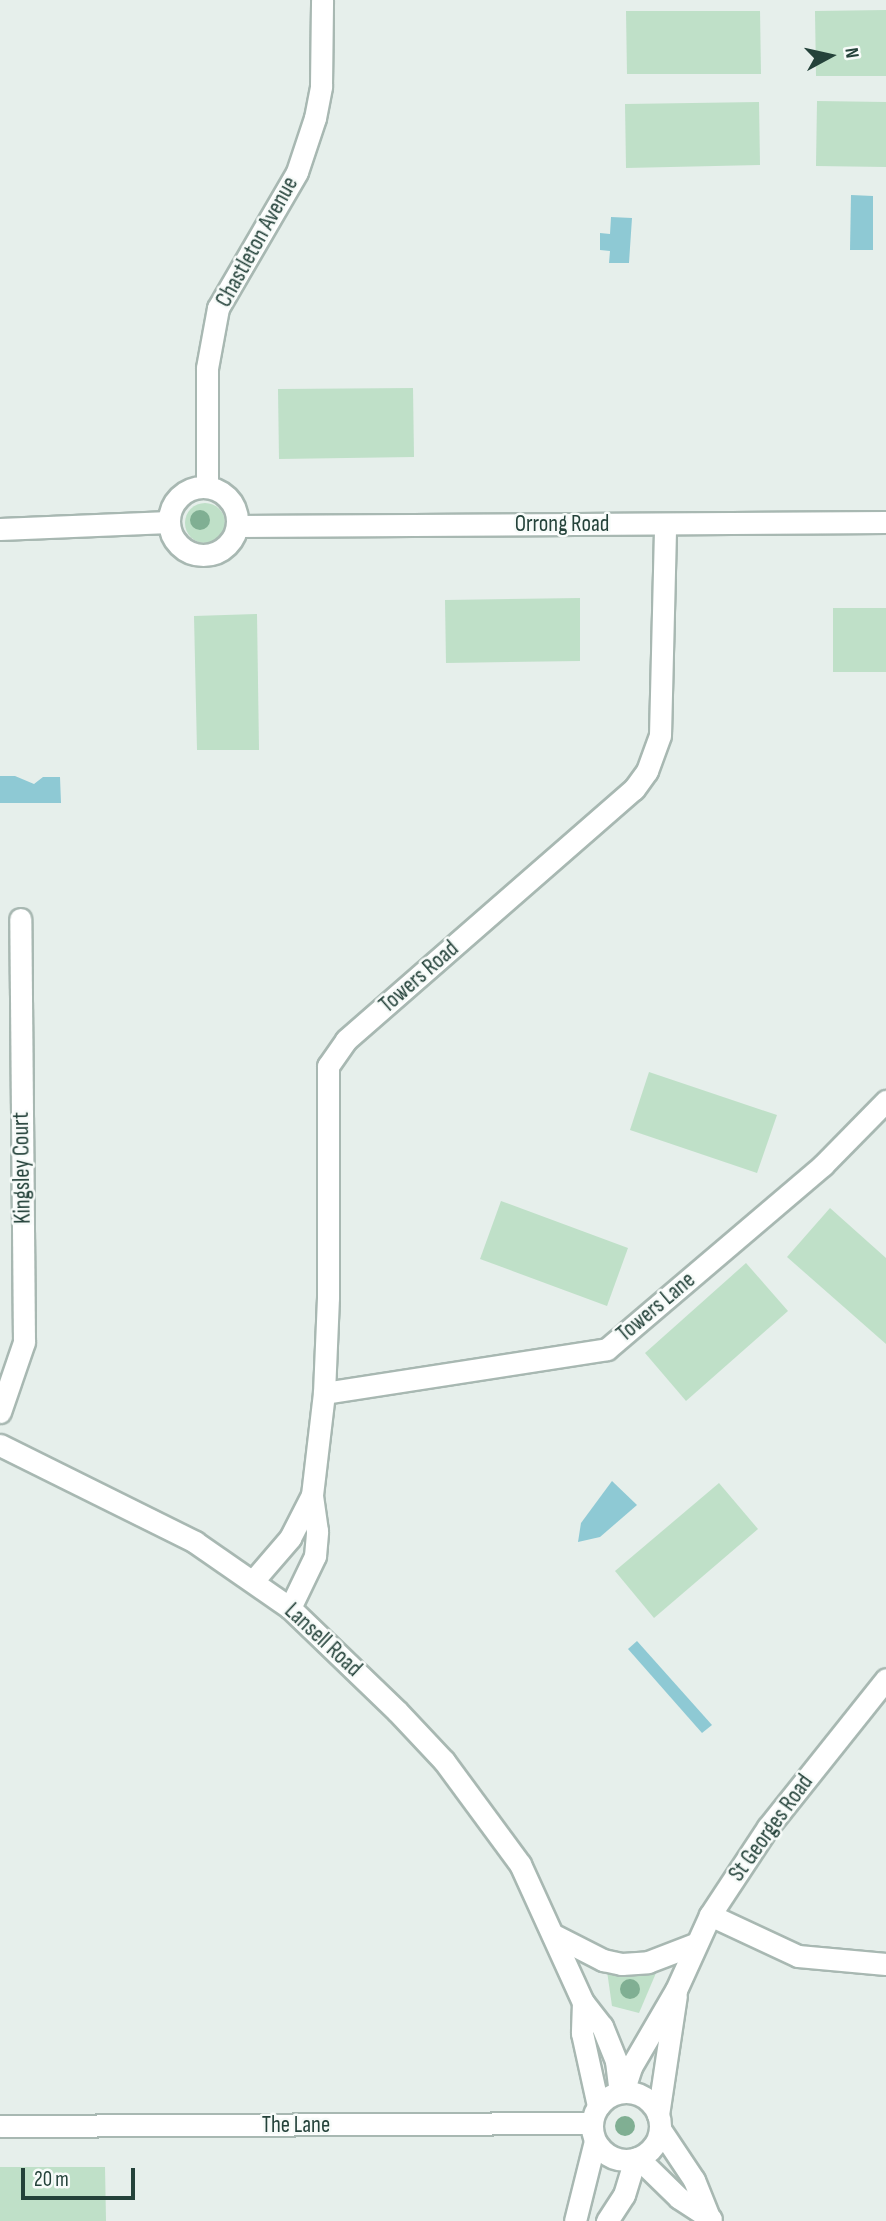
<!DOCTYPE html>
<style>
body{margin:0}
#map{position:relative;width:886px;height:2221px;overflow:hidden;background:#e6efeb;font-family:"Sofia Sans Condensed",sans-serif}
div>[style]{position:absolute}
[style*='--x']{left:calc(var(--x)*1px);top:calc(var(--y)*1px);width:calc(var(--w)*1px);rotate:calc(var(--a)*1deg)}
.green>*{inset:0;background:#bfe0c8}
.round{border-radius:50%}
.water>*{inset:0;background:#8ec9d4}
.roads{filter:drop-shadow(2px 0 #a8b8b2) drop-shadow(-2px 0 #a8b8b2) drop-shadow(0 2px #a8b8b2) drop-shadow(0 -2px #a8b8b2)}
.lane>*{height:21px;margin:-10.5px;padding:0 10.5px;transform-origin:10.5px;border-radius:10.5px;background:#fff}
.street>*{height:21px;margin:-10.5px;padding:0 10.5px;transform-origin:10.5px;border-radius:10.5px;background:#fff}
.secondary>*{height:21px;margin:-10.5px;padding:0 10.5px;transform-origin:10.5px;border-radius:10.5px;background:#fff}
.secondary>.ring{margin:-10.5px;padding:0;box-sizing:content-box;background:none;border:21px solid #fff;border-radius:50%}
.trees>*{width:20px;height:20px;margin:-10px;border-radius:50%;background:#80af93}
span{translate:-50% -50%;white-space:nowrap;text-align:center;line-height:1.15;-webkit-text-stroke:5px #f7fbf9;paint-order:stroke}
.street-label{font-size:23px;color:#24423a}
.north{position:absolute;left:795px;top:21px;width:70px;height:70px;-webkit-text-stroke:5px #f7fbf9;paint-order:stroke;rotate:82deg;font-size:19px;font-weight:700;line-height:28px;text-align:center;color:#24423a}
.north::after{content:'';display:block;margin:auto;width:24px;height:32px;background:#24423a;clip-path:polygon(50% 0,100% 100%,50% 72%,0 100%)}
.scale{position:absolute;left:21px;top:2168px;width:114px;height:32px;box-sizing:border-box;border:4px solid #24423a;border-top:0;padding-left:9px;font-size:21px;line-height:24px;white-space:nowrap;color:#24423a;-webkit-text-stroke:5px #f7fbf9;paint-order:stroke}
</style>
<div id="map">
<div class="green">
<div style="clip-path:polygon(886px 10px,886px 76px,816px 76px,815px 11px)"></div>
<div style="clip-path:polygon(626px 11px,760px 11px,761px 74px,627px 74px)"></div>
<div style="clip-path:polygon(817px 101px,886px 102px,886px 167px,816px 166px)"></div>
<div style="clip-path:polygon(759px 102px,760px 165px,626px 168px,625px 104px)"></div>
<div style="clip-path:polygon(413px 388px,414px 457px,279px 459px,278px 389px)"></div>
<div class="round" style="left:185px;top:503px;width:40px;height:40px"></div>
<div style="clip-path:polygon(580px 598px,580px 661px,446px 663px,445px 600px)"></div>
<div style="clip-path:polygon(833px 608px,886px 608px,886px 672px,833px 672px)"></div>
<div style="clip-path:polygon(257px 614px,259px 750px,197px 750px,194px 616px)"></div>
<div style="clip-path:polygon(649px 1072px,777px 1115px,757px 1173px,630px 1130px)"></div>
<div style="clip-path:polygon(501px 1201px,628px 1248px,607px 1306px,480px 1259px)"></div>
<div style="clip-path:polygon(830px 1208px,886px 1258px,886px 1344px,787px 1257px)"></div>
<div style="clip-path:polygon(746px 1263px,788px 1311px,686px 1401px,645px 1353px)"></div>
<div style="clip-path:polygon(719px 1483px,758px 1529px,654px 1618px,615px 1571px)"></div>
<div style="clip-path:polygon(654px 1970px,656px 1973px,639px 2013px,612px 2006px,607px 1971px)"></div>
<div style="clip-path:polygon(0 2167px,105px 2167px,106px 2221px,0 2221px)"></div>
</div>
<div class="water">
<div style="clip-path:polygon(851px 195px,873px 196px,873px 250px,850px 250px)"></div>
<div style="clip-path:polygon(611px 217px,632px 218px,629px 263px,609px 263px,610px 251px,600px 250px,600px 233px,610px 234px)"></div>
<div style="clip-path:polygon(0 776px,15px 776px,34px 784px,43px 777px,60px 777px,61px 803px,0 803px)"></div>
<div style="clip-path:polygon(612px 1481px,637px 1505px,600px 1537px,578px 1542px,581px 1523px)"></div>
<div style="clip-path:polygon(637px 1641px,712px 1725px,702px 1733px,628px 1649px)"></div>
</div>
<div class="roads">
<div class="lane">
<div style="--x:324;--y:1393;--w:286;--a:-8.8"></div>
<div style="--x:607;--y:1349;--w:284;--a:-40.4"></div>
<div style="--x:823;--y:1165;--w:90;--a:-45.5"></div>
</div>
<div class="street">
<div style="--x:207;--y:487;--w:119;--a:-90"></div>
<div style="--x:207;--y:368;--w:61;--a:-79.6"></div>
<div style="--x:218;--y:308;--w:157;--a:-59.8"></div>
<div style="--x:297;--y:172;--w:57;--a:-71.6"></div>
<div style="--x:315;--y:118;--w:33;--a:-79"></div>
<div style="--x:321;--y:86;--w:86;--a:-89.3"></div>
<div style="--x:0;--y:1412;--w:74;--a:-71.1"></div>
<div style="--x:24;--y:1342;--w:423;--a:-90.5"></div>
<div style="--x:0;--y:1445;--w:218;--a:26.4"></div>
<div style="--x:195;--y:1542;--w:116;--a:34.8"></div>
<div style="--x:290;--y:1608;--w:149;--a:43.9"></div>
<div style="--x:397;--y:1711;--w:69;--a:46.8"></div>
<div style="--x:444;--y:1761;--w:128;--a:53.6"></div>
<div style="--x:520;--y:1864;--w:152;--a:65.5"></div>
<div style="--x:583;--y:2002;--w:31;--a:52"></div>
<div style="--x:602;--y:2026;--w:38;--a:68"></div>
<div style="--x:616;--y:2061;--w:31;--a:83"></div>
<div style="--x:253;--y:1581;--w:57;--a:-49.3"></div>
<div style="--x:290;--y:1538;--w:48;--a:-62.9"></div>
<div style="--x:290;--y:1608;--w:58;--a:-64.3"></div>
<div style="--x:315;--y:1556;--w:25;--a:-85"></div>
<div style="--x:317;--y:1531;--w:36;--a:-98"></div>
<div style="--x:312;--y:1495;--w:103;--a:-83.3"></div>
<div style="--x:324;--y:1393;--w:96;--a:-87.6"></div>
<div style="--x:328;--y:1297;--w:231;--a:-90"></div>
<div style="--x:328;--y:1066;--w:32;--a:-55"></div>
<div style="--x:346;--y:1040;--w:382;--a:-41.1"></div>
<div style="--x:634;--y:789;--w:22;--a:-54"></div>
<div style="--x:647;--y:771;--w:38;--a:-70"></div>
<div style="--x:660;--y:735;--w:211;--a:-88.6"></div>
<div style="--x:710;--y:1915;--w:97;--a:25"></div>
<div style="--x:798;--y:1956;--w:88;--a:5.2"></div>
<div style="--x:556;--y:1936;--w:53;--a:27.1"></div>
<div style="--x:603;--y:1960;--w:19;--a:12"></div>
<div style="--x:622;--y:1964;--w:26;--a:-4"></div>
<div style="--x:648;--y:1962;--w:50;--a:-21"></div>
<div style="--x:583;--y:2002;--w:31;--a:92"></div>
<div style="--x:582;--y:2033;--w:75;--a:77.6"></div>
<div style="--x:0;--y:2126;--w:591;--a:-0.29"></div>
<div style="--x:660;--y:2129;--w:61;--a:56.3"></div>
<div style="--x:694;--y:2180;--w:40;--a:68"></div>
<div style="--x:638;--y:2158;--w:57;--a:44.3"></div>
<div style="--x:679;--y:2198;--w:38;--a:33"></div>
</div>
<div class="secondary">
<div class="ring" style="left:169px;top:487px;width:47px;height:47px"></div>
<div style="--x:237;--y:526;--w:649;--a:-0.35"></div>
<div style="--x:0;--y:529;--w:169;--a:-2.4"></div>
<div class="ring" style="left:592px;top:2092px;width:47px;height:47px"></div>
<div style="--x:623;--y:2092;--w:26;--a:-72"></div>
<div style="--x:631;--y:2067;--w:89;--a:-59.7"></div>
<div style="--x:676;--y:1990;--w:82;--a:-65.6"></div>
<div style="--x:710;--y:1915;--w:105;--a:-56.6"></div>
<div style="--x:768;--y:1827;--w:189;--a:-51.4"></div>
<div style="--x:658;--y:2115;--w:121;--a:-81.5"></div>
<div style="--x:575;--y:2221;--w:82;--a:-76"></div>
<div style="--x:607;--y:2221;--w:31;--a:-57"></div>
<div style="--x:624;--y:2195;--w:38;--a:-73"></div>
</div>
</div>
<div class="trees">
<div style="left:200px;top:520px"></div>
<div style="left:630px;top:1989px"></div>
<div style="left:625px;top:2126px"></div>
</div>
<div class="street-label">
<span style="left:257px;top:242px;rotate:-61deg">Chastleton Avenue</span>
<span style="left:562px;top:524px">Orrong Road</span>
<span style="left:419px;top:977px;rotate:-41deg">Towers Road</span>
<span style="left:22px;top:1168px;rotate:-91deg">Kingsley Court</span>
<span style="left:656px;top:1307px;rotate:-40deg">Towers Lane</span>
<span style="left:323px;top:1640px;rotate:43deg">Lansell Road</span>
<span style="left:771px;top:1828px;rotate:-54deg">St Georges Road</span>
<span style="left:296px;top:2125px">The Lane</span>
</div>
<div class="north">N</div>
<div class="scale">20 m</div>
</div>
